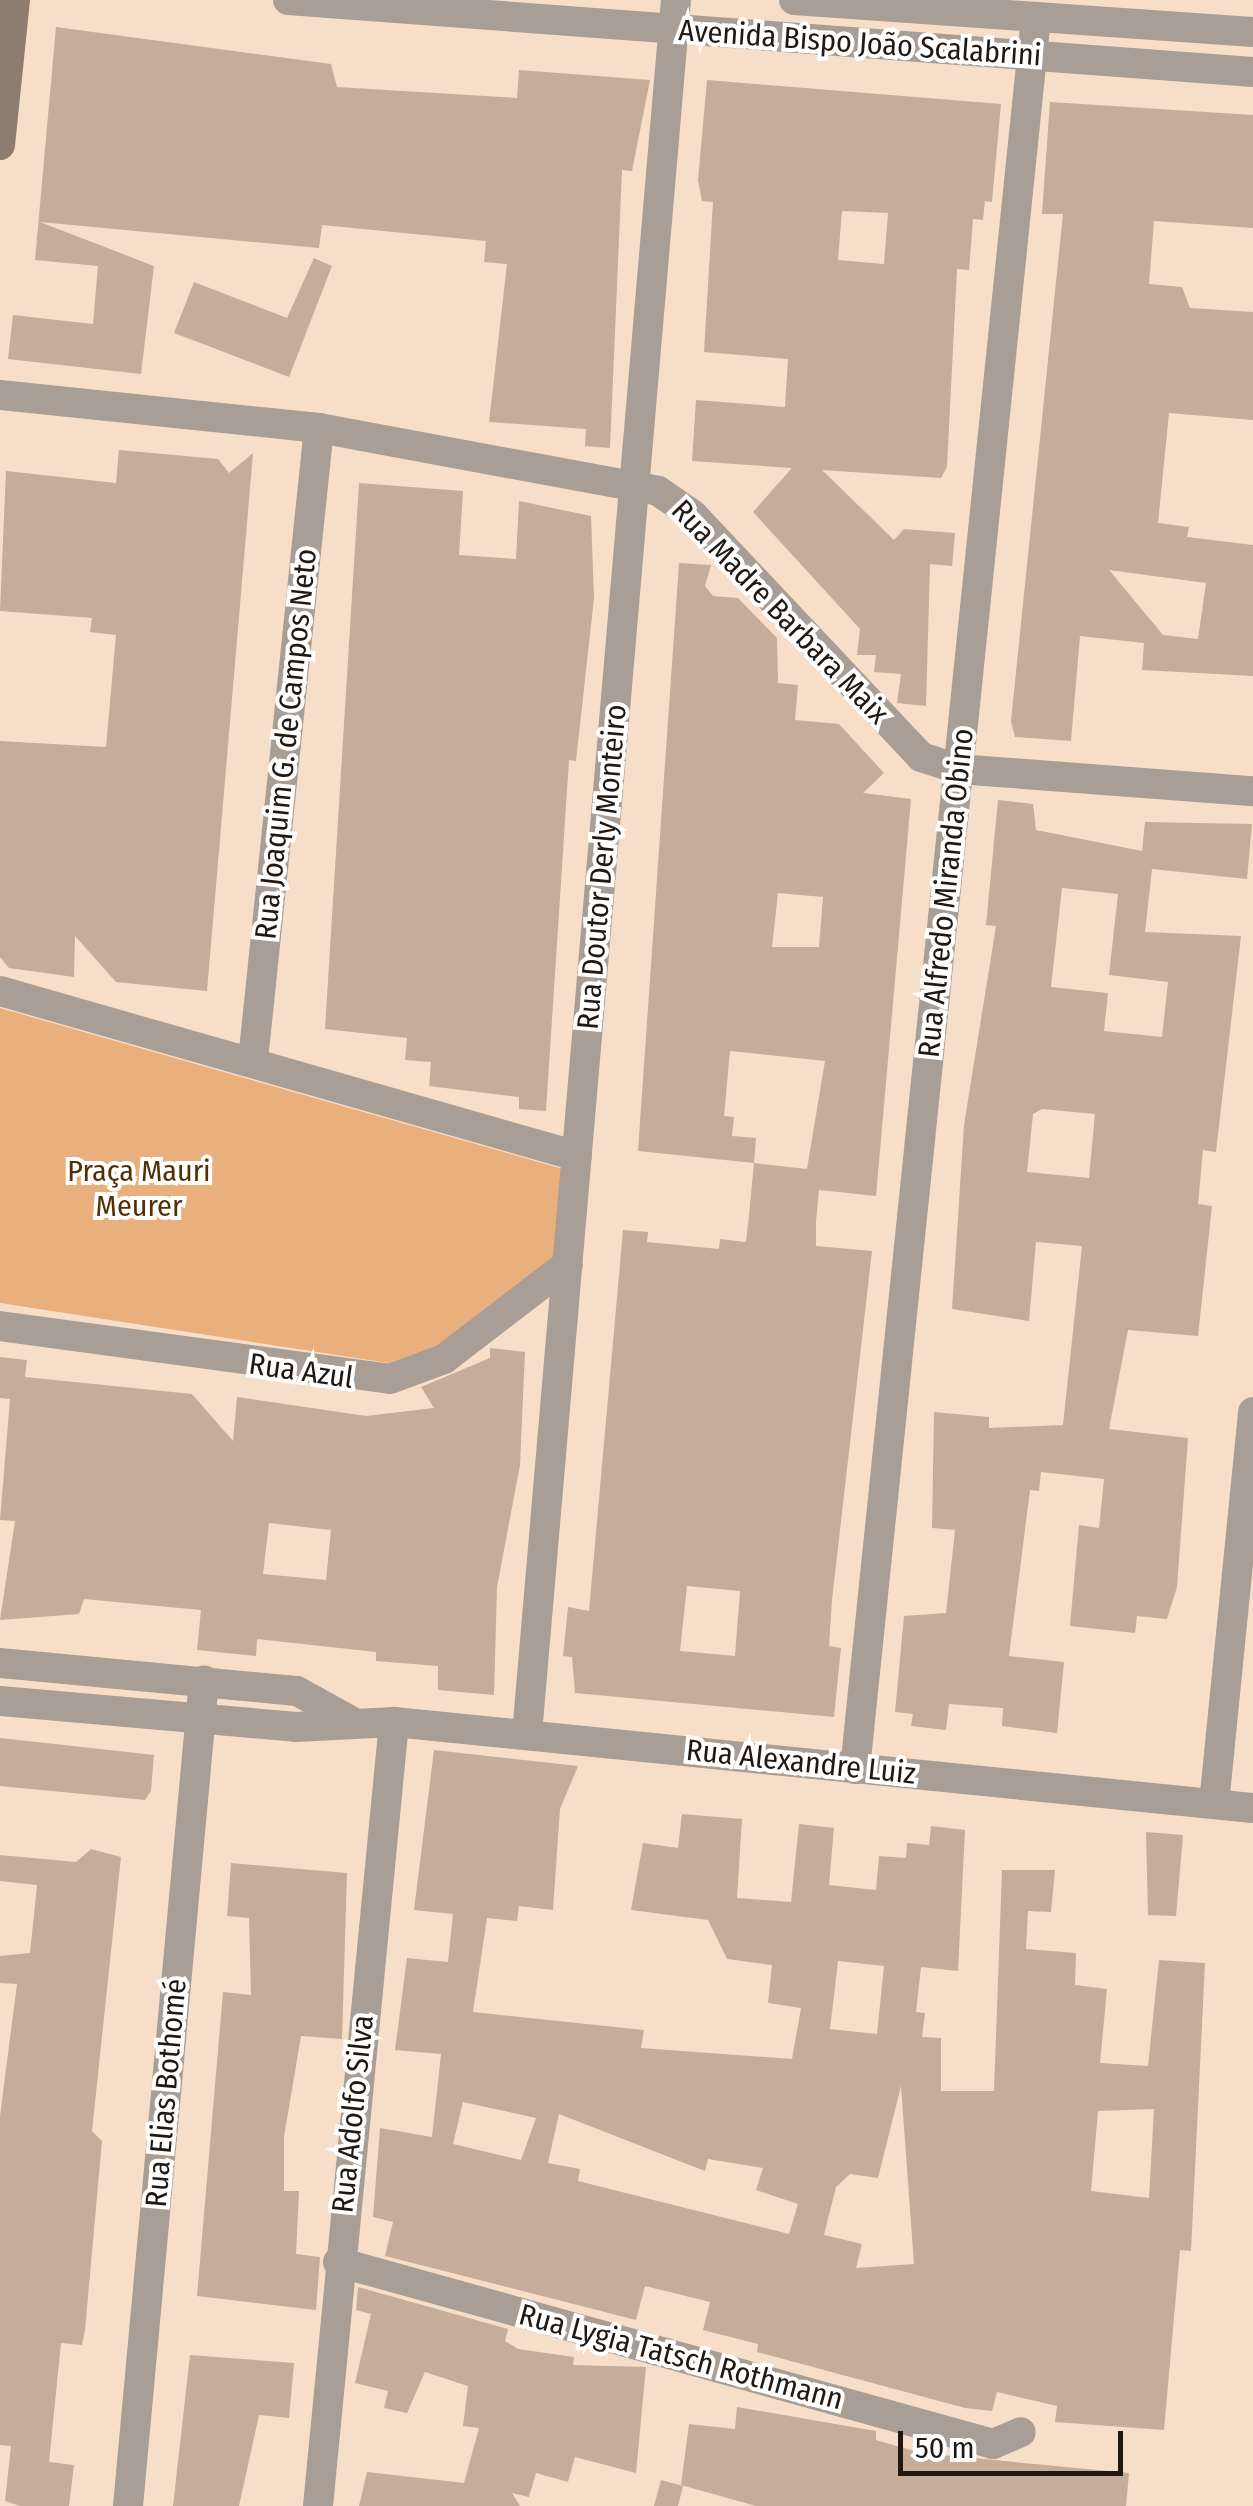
<!DOCTYPE html>
<meta charset="utf-8">
<style>
body{margin:0}
#map{position:relative;width:1253px;height:2506px;overflow:hidden;background:#f7dec9;font-family:"Fira Sans Condensed",sans-serif}
div>[style]{position:absolute}
[style*='--x']{left:calc(var(--x)*1px);top:calc(var(--y)*1px);width:calc(var(--w)*1px);rotate:calc(var(--a)*1deg)}
.green>*{inset:0;background:#e9b07e}
.building>*{inset:0;background:#c5ad99}
.minor>*{height:30px;margin:-15px;padding:0 15px;transform-origin:15px;border-radius:15px;background:#a99e95}
.tertiary>*{height:30px;margin:-15px;padding:0 15px;transform-origin:15px;border-radius:15px;background:#a99e95}
.secondary>*{height:30px;margin:-15px;padding:0 15px;transform-origin:15px;border-radius:15px;background:#8c7d70}
span{translate:-50% -50%;white-space:nowrap;text-align:center;line-height:1.15;-webkit-text-stroke:8px #fff;paint-order:stroke}
.street-label{font-size:30px;color:#211811}
.park-label{font-size:30px;color:#552f04}
.scale{position:absolute;left:898px;top:2431px;width:225px;height:45px;box-sizing:border-box;border:5px solid #211811;border-top:0;padding-left:12px;font-size:30px;line-height:35px;white-space:nowrap;color:#211811;-webkit-text-stroke:8px #fff;paint-order:stroke}
</style>
<div id="map">
<div class="green">
<div style="clip-path:polygon(0 1008px,570px 1171px,562px 1258px,408px 1366px,0 1303px)"></div>
</div>
<div class="building">
<div style="clip-path:polygon(56px 27px,331px 64px,337px 87px,517px 98px,519px 70px,650px 80px,632px 171px,622px 170px,610px 448px,585px 446px,586px 429px,489px 422px,507px 264px,484px 262px,486px 241px,322px 225px,319px 248px,40px 222px,154px 266px,141px 374px,8px 359px,13px 315px,93px 324px,98px 266px,35px 260px)"></div>
<div style="clip-path:polygon(evenodd,707px 80px,1001px 104px,992px 202px,985px 201px,983px 220px,973px 219px,969px 270px,957px 269px,947px 467px,941px 478px,822px 470px,894px 540px,904px 529px,955px 533px,952px 566px,930px 564px,926px 706px,897px 703px,901px 674px,874px 672px,876px 655px,857px 655px,860px 629px,753px 512px,792px 468px,692px 461px,696px 400px,785px 407px,788px 359px,704px 352px,713px 202px,702px 201px,698px 180px,707px 80px,842px 211px,888px 213px,884px 264px,838px 260px,842px 211px)"></div>
<div style="clip-path:polygon(evenodd,1050px 102px,1253px 115px,1253px 228px,1154px 221px,1149px 284px,1182px 287px,1190px 308px,1253px 312px,1253px 420px,1169px 413px,1158px 523px,1189px 527px,1187px 537px,1253px 545px,1253px 676px,1142px 670px,1144px 643px,1080px 636px,1071px 741px,1015px 737px,1011px 721px,1063px 214px,1042px 214px,1050px 102px,1109px 570px,1206px 583px,1198px 639px,1163px 635px,1109px 570px)"></div>
<div style="clip-path:polygon(314px 258px,332px 266px,289px 377px,174px 333px,194px 282px,287px 318px)"></div>
<div style="clip-path:polygon(119px 450px,218px 459px,229px 473px,253px 453px,207px 991px,116px 982px,75px 936px,74px 977px,9px 968px,0 957px,0 741px,106px 747px,116px 635px,90px 632px,92px 618px,0 611px,6px 471px,116px 483px)"></div>
<div style="clip-path:polygon(359px 483px,463px 491px,459px 555px,516px 559px,519px 501px,591px 516px,594px 598px,576px 761px,569px 760px,546px 1111px,519px 1109px,519px 1097px,429px 1086px,431px 1062px,405px 1060px,407px 1038px,325px 1029px)"></div>
<div style="clip-path:polygon(evenodd,679px 563px,711px 565px,705px 586px,713px 596px,738px 598px,777px 638px,778px 683px,798px 685px,795px 720px,839px 724px,884px 773px,863px 793px,911px 799px,876px 1196px,819px 1190px,816px 1221px,816px 1246px,872px 1251px,832px 1600px,829px 1646px,841px 1648px,834px 1717px,575px 1693px,572px 1657px,563px 1656px,568px 1607px,589px 1611px,623px 1230px,648px 1232px,647px 1242px,719px 1249px,720px 1239px,746px 1242px,749px 1215px,754px 1163px,638px 1151px,679px 563px,778px 893px,823px 897px,819px 947px,772px 947px,778px 893px,679px 563px,730px 1051px,825px 1061px,807px 1169px,754px 1163px,756px 1138px,732px 1136px,734px 1117px,724px 1116px,730px 1051px,679px 563px,687px 1586px,740px 1591px,735px 1656px,680px 1651px,687px 1586px)"></div>
<div style="clip-path:polygon(evenodd,998px 800px,1033px 804px,1036px 830px,1142px 851px,1145px 822px,1252px 824px,1247px 879px,1152px 869px,1145px 932px,1241px 936px,1216px 1152px,1203px 1150px,1198px 1204px,1212px 1206px,1198px 1336px,1128px 1330px,1109px 1429px,1188px 1438px,1177px 1587px,1167px 1619px,1137px 1616px,1135px 1633px,1070px 1626px,1079px 1525px,1099px 1528px,1104px 1479px,1041px 1472px,1039px 1491px,1030px 1490px,1009px 1656px,1064px 1662px,1057px 1733px,1002px 1726px,1003px 1708px,949px 1704px,946px 1730px,911px 1726px,913px 1714px,895px 1712px,904px 1616px,946px 1613px,955px 1530px,932px 1528px,934px 1412px,989px 1417px,989px 1428px,1063px 1425px,1082px 1246px,1036px 1242px,1029px 1321px,952px 1309px,964px 1125px,996px 926px,986px 925px,998px 800px,1062px 888px,1118px 894px,1109px 975px,1168px 982px,1162px 1037px,1104px 1031px,1108px 993px,1051px 987px,1062px 888px,998px 800px,1042px 1109px,1095px 1114px,1089px 1178px,1027px 1172px,1033px 1114px,1042px 1109px)"></div>
<div style="clip-path:polygon(evenodd,490px 1348px,525px 1352px,520px 1465px,497px 1587px,494px 1695px,438px 1690px,438px 1666px,376px 1661px,376px 1652px,257px 1639px,256px 1656px,197px 1650px,201px 1610px,84px 1599px,79px 1614px,0 1620px,15px 1521px,0 1520px,10px 1399px,0 1398px,0 1357px,27px 1360px,25px 1377px,192px 1394px,233px 1441px,237px 1397px,366px 1416px,434px 1408px,421px 1387px,490px 1358px,490px 1348px,269px 1523px,331px 1530px,326px 1580px,263px 1574px,269px 1523px)"></div>
<div style="clip-path:polygon(0 1738px,154px 1755px,151px 1791px,145px 1800px,0 1786px)"></div>
<div style="clip-path:polygon(evenodd,434px 1750px,578px 1766px,560px 1809px,553px 1910px,519px 1906px,517px 1921px,487px 1918px,473px 2012px,644px 2030px,641px 2048px,792px 2059px,801px 2008px,768px 2003px,772px 1965px,727px 1959px,708px 1920px,631px 1910px,643px 1843px,678px 1848px,682px 1814px,742px 1819px,737px 1898px,791px 1902px,799px 1824px,834px 1828px,829px 1885px,876px 1890px,879px 1856px,906px 1858px,907px 1843px,929px 1845px,931px 1826px,965px 1830px,958px 1971px,921px 1967px,916px 2012px,925px 2013px,922px 2037px,941px 2038px,941px 2091px,994px 2091px,1002px 1870px,1055px 1870px,1051px 1912px,1028px 1911px,1026px 1949px,1076px 1953px,1075px 1985px,1107px 1989px,1100px 2063px,1148px 2066px,1159px 1960px,1205px 1963px,1191px 2251px,1180px 2250px,1164px 2430px,1055px 2422px,1057px 2406px,997px 2392px,992px 2411px,965px 2408px,757px 2352px,758px 2344px,703px 2330px,710px 2302px,645px 2286px,636px 2320px,385px 2256px,393px 2222px,373px 2217px,380px 2128px,432px 2137px,441px 2054px,395px 2050px,407px 1958px,448px 1962px,453px 1914px,414px 1910px,434px 1750px,838px 1961px,884px 1966px,877px 2034px,830px 2029px,838px 1961px,434px 1750px,901px 2086px,914px 2264px,856px 2268px,862px 2244px,824px 2235px,836px 2187px,850px 2174px,878px 2178px,901px 2086px,434px 1750px,463px 2102px,536px 2118px,521px 2160px,453px 2144px,463px 2102px,434px 1750px,1154px 2109px,1149px 2198px,1091px 2191px,1098px 2111px,1154px 2109px,434px 1750px,559px 2114px,705px 2171px,708px 2159px,763px 2168px,756px 2190px,798px 2204px,789px 2234px,578px 2181px,580px 2169px,548px 2163px,559px 2114px)"></div>
<div style="clip-path:polygon(1146px 1832px,1183px 1835px,1176px 1916px,1148px 1915px)"></div>
<div style="clip-path:polygon(91px 1849px,121px 1857px,92px 2131px,102px 2141px,85px 2330px,82px 2345px,61px 2343px,49px 2462px,74px 2465px,69px 2506px,20px 2506px,5px 2501px,11px 2446px,0 2445px,0 2116px,17px 1984px,0 1983px,0 1956px,30px 1953px,37px 1885px,0 1881px,0 1855px,76px 1862px)"></div>
<div style="clip-path:polygon(231px 1863px,347px 1873px,342px 2039px,301px 2036px,284px 2137px,284px 2191px,299px 2191px,296px 2254px,320px 2257px,316px 2310px,197px 2296px,223px 1992px,251px 1995px,249px 1918px,227px 1916px)"></div>
<div style="clip-path:polygon(358px 2287px,508px 2329px,505px 2341px,518px 2349px,574px 2357px,573px 2365px,646px 2367px,636px 2473px,575px 2457px,568px 2482px,536px 2473px,529px 2497px,512px 2493px,520px 2506px,359px 2506px,367px 2472px,464px 2483px,479px 2428px,463px 2426px,468px 2386px,425px 2372px,407px 2413px,384px 2408px,388px 2391px,355px 2383px,371px 2314px,356px 2310px)"></div>
<div style="clip-path:polygon(190px 2355px,294px 2363px,289px 2418px,259px 2415px,239px 2506px,173px 2506px)"></div>
<div style="clip-path:polygon(737px 2407px,876px 2431px,876px 2440px,921px 2453px,1129px 2473px,1126px 2506px,756px 2506px,681px 2485px,689px 2424px,735px 2429px)"></div>
<div style="clip-path:polygon(661px 2480px,683px 2486px,678px 2506px,654px 2506px)"></div>
</div>
<div class="minor">
<div style="--x:0;--y:395;--w:321;--a:5.9"></div>
<div style="--x:319;--y:428;--w:345;--a:10.5"></div>
<div style="--x:658;--y:491;--w:42;--a:34.4"></div>
<div style="--x:693;--y:515;--w:332;--a:46.7"></div>
<div style="--x:921;--y:757;--w:39;--a:18"></div>
<div style="--x:958;--y:769;--w:296;--a:4.3"></div>
<div style="--x:0;--y:991;--w:600;--a:15.96"></div>
<div style="--x:253;--y:1060;--w:635;--a:-84.04"></div>
<div style="--x:0;--y:1326;--w:394;--a:7.7"></div>
<div style="--x:390;--y:1379;--w:58;--a:-20.3"></div>
<div style="--x:444;--y:1359;--w:156;--a:-37.5"></div>
<div style="--x:527;--y:1734;--w:1740;--a:-85.09"></div>
<div style="--x:855;--y:1769;--w:1761;--a:-84.1"></div>
<div style="--x:1214;--y:1804;--w:394;--a:-84.3"></div>
<div style="--x:338;--y:2262;--w:680;--a:15.53"></div>
<div style="--x:993;--y:2444;--w:30;--a:-23"></div>
<div style="--x:128;--y:2506;--w:829;--a:-84.74"></div>
<div style="--x:318;--y:2506;--w:788;--a:-84.46"></div>
</div>
<div class="tertiary">
<div style="--x:288;--y:0;--w:968;--a:4.27"></div>
<div style="--x:794;--y:0;--w:460;--a:4"></div>
<div style="--x:0;--y:1663;--w:298;--a:5.4"></div>
<div style="--x:297;--y:1691;--w:60;--a:29.1"></div>
<div style="--x:0;--y:1701;--w:297;--a:5"></div>
<div style="--x:296;--y:1727;--w:98;--a:-2.9"></div>
<div style="--x:394;--y:1722;--w:863;--a:5.72"></div>
</div>
<div class="secondary">
<div style="--x:0;--y:145;--w:146;--a:-84.1"></div>
</div>
<div class="street-label">
<span style="left:860px;top:43px;rotate:4deg">Avenida Bispo João Scalabrini</span>
<span style="left:780px;top:612px;rotate:46deg">Rua Madre Barbara Maix</span>
<span style="left:286px;top:744px;rotate:-84deg">Rua Joaquim G. de Campos Neto</span>
<span style="left:602px;top:867px;rotate:-85deg">Rua Doutor Derly Monteiro</span>
<span style="left:946px;top:893px;rotate:-84deg">Rua Alfredo Miranda Obino</span>
<span style="left:301px;top:1371px;rotate:8deg">Rua Azul</span>
<span style="left:801px;top:1762px;rotate:6deg">Rua Alexandre Luiz</span>
<span style="left:166px;top:2093px;rotate:-85deg">Rua Elias Bothomé</span>
<span style="left:353px;top:2114px;rotate:-84deg">Rua Adolfo Silva</span>
<span style="left:681px;top:2357px;rotate:15deg">Rua Lygia Tatsch Rothmann</span>
</div>
<div class="park-label">
<span style="left:139px;top:1188px">Praça Mauri<br>Meurer</span>
</div>
<div class="scale">50 m</div>
</div>
